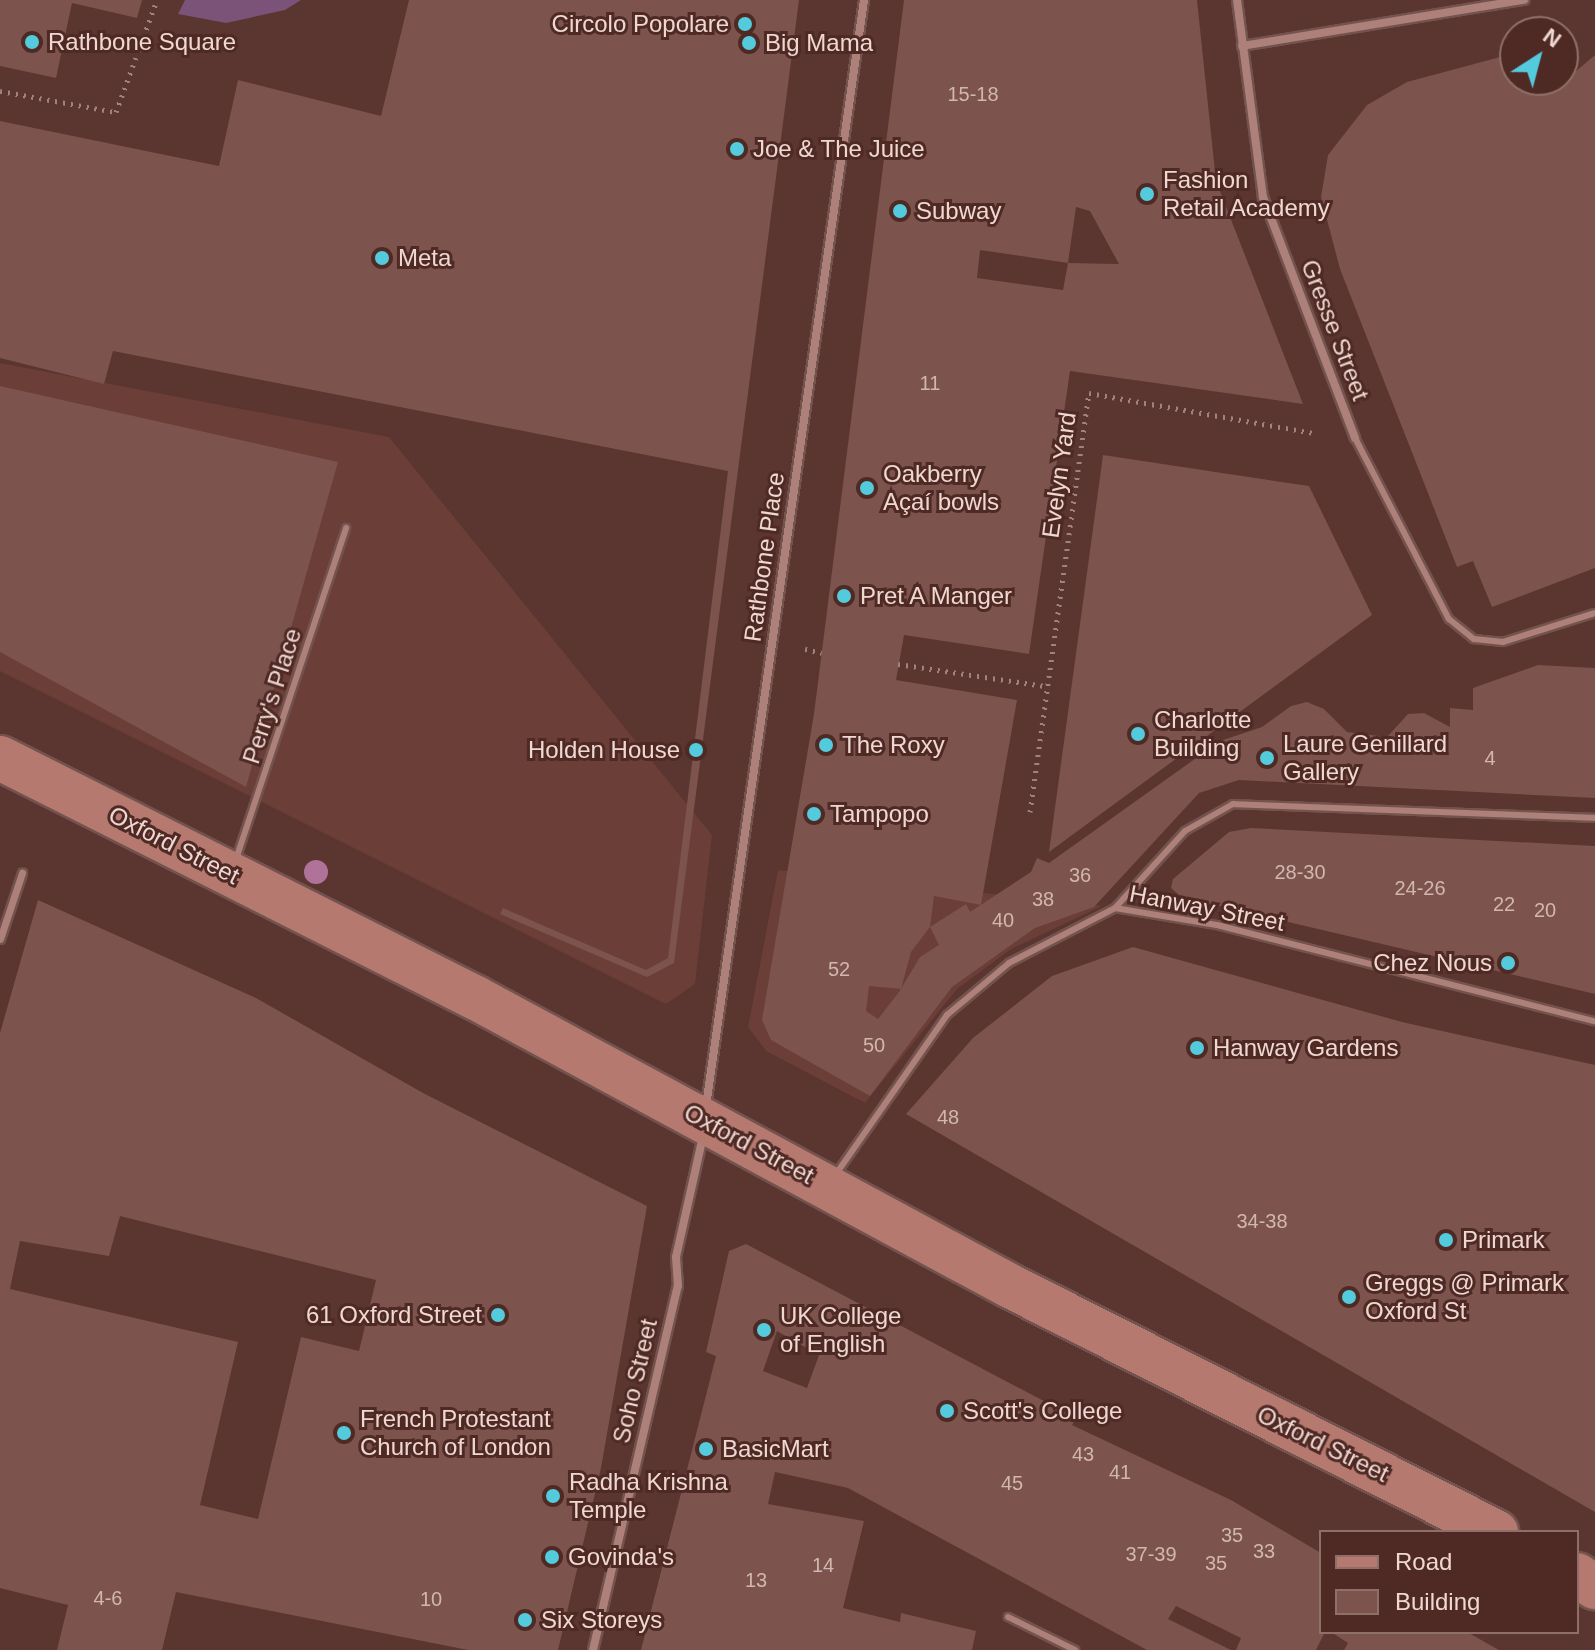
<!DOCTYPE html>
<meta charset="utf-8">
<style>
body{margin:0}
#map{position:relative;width:1595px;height:1650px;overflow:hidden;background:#5b352f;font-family:Arial,sans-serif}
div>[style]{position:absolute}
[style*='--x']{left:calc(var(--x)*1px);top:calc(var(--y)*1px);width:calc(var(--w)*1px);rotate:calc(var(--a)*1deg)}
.built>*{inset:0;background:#6b3e37}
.green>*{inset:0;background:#7b5278}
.building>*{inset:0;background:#7c534d}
.path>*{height:5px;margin-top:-2.5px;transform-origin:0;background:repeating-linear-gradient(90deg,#a1827d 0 2px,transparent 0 8px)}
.roads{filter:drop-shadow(2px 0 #73534e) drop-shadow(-2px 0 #73534e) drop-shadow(0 2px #73534e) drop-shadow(0 -2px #73534e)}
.service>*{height:6px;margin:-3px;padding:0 3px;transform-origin:3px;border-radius:3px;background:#ad8079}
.pedestrian>*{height:7px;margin:-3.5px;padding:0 3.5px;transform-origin:3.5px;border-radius:3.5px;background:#ad8079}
.minor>*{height:8px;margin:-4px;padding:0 4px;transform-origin:4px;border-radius:4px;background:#ad8079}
.primary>*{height:44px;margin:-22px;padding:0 22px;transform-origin:22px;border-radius:22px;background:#b67970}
.trees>*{width:24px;height:24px;margin:-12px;border-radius:50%;background:#b1729a}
.dots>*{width:22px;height:22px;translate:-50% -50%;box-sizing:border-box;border:4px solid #4f2a25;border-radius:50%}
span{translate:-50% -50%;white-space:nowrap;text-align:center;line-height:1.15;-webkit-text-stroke:6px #4f2a25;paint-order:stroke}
.number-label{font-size:20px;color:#d2b6b1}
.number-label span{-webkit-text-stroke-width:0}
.poi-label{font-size:24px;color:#efd7d2}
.right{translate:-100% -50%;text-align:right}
.left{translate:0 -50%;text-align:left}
.street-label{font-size:24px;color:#efd7d2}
.legend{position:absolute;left:1319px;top:1530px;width:260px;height:104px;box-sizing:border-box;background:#4f2a25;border:2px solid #8f6f6a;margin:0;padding:10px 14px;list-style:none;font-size:24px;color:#efd7d2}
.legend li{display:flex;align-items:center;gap:16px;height:40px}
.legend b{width:40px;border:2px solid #8f6f6a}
.north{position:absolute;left:1499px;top:16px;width:80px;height:80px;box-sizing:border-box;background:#4f2a25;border:2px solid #8f6f6a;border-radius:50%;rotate:36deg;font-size:22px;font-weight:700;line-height:32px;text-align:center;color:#efd7d2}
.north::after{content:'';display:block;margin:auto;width:28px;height:36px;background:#54cadd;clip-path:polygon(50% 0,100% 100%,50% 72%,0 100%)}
</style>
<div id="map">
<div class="built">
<div style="clip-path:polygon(0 363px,389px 437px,712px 835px,695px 984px,666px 1004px,0 671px)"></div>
<div style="clip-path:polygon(778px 870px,1102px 906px,1011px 949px,957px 989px,865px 1103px,766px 1051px,748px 1027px)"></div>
</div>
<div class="green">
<div style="clip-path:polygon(185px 0,301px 0,285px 10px,226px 23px,178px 14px)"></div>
</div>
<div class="building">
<div style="clip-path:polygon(0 0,142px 0,137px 18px,72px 3px,56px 78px,0 66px)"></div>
<div style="clip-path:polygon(409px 0,799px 0,674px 963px,647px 977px,500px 914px,503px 908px,646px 970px,668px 958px,728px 471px,113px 351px,104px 384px,0 358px,0 121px,219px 166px,238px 80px,381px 116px)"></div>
<div style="clip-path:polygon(evenodd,904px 0,1197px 0,1216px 181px,1303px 404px,1070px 371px,1029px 654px,904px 635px,896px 680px,1017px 700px,981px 905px,934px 896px,930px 927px,911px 952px,901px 989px,869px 986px,866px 1011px,878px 1019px,899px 992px,920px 957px,939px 945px,930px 927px,966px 904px,970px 912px,1031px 872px,1037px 858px,1049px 863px,1220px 741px,1262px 727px,1291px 706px,1307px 702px,1324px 709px,1347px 732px,1387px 737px,1408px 714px,1424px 713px,1450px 727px,1450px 708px,1473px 710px,1473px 688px,1538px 665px,1595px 668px,1595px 798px,1239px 780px,1199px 793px,1094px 907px,1035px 928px,952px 987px,870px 1096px,771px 1040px,762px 1020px,814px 714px,904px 0,1076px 207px,1090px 211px,1119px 264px,1068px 263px,1063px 290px,977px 278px,980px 250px,1068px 263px,1076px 207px)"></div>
<div style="clip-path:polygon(1515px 53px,1515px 80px,1550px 80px,1555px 89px,1595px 55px,1595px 568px,1492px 607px,1473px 561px,1457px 567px,1340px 269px,1321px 197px,1328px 155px,1367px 105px,1407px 82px)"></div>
<div style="clip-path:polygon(0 386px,338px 462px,246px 787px,0 652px)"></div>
<div style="clip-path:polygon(1103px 455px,1309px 486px,1372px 615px,1049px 852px)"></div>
<div style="clip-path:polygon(1251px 828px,1595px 846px,1595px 994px,1181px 897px,1171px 888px,1173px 879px,1229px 832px)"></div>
<div style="clip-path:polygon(evenodd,38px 900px,256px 998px,423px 1093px,647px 1206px,601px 1468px,558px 1650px,468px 1650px,176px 1592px,162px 1650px,57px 1650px,68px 1605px,0 1588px,0 1033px,38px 900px,120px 1216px,376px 1280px,359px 1351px,301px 1337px,258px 1519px,200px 1505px,238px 1342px,10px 1289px,20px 1241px,109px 1256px,120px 1216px)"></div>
<div style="clip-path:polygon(1133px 947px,1402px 1022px,1595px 1065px,1595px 1512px,906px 1114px,973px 1038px,1052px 976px)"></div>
<div style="clip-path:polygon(evenodd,746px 1244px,1076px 1418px,1072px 1425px,1231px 1500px,1321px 1553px,1325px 1632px,1316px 1650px,1236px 1650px,1241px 1638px,1176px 1606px,1168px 1619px,1231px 1650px,1147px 1650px,848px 1488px,775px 1472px,768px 1504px,864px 1521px,843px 1608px,900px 1622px,901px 1613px,976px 1631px,972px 1650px,641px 1650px,716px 1356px,706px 1352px,729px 1251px,746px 1244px,777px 1331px,819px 1355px,807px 1388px,763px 1371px,777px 1331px)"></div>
<div style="clip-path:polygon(1331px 1632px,1467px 1632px,1499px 1650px,1344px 1650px,1348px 1643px)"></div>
</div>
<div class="path">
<div style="--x:0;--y:91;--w:118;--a:10.3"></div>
<div style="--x:116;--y:112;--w:119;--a:-69.9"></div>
<div style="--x:805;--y:649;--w:17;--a:13"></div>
<div style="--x:898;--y:664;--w:150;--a:8.5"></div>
<div style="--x:1030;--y:812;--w:423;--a:-82"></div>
<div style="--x:1089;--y:393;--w:229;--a:10.1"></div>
</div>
<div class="roads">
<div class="service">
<div style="--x:1355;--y:438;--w:204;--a:62.6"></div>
<div style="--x:1449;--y:619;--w:32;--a:39"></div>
<div style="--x:1474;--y:639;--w:29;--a:6"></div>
<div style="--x:1503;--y:642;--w:96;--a:-17.5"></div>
<div style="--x:236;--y:859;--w:349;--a:-71.6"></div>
<div style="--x:1115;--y:908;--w:104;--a:-47.7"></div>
<div style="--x:1185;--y:831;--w:55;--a:-29.4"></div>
<div style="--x:1233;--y:804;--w:362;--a:2.2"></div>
<div style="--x:836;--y:1174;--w:194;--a:-55.1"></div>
<div style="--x:947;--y:1015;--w:81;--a:-40"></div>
<div style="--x:1009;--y:963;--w:119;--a:-27.4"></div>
<div style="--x:1115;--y:908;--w:103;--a:9.5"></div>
<div style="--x:1217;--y:925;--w:390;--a:14.3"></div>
<div style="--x:1008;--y:1617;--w:75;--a:26.2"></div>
</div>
<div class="pedestrian">
<div style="--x:0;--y:939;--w:70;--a:-71.6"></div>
</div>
<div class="minor">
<div style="--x:1237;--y:0;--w:199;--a:82.5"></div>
<div style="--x:1263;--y:197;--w:258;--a:69.1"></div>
<div style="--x:1242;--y:46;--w:286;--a:-9.3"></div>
<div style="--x:706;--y:1106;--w:1117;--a:-81.87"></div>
<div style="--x:593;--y:1650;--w:374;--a:-76.9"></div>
<div style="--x:678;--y:1286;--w:29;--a:-94"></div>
<div style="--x:676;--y:1257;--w:124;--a:-77.4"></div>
</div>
<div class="primary">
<div style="--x:0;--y:758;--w:533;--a:26.76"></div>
<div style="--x:476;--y:998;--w:607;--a:28.34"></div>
<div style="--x:1010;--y:1286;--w:545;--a:26.85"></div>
<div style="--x:1577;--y:1575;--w:22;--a:34"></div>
</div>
</div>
<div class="trees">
<div style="left:316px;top:872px"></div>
</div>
<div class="dots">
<div style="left:745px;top:24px;background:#54cadd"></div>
<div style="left:32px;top:42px;background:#54cadd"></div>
<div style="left:749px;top:43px;background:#54cadd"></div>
<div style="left:737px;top:149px;background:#54cadd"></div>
<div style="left:1147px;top:194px;background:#54cadd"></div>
<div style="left:900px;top:211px;background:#54cadd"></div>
<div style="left:382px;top:258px;background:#54cadd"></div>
<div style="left:867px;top:488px;background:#54cadd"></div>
<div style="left:844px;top:596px;background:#54cadd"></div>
<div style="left:1138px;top:734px;background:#54cadd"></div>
<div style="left:826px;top:745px;background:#54cadd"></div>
<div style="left:696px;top:750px;background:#54cadd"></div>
<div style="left:1267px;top:758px;background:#54cadd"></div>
<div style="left:814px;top:814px;background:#54cadd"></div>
<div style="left:1508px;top:963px;background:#54cadd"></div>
<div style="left:1197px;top:1048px;background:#54cadd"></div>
<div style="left:1446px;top:1240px;background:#54cadd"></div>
<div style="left:1349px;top:1297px;background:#54cadd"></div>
<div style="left:498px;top:1315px;background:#54cadd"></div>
<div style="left:764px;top:1330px;background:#54cadd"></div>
<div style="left:947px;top:1411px;background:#54cadd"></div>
<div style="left:344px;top:1433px;background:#54cadd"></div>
<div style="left:706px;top:1449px;background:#54cadd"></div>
<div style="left:553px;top:1496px;background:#54cadd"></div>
<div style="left:552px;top:1557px;background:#54cadd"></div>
<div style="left:525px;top:1620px;background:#54cadd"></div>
</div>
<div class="number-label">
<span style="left:973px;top:94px">15-18</span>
<span style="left:930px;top:383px">11</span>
<span style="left:1490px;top:758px">4</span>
<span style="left:1300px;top:872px">28-30</span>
<span style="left:1080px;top:875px">36</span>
<span style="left:1420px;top:888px">24-26</span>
<span style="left:1043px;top:899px">38</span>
<span style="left:1504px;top:904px">22</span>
<span style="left:1545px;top:910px">20</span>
<span style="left:1003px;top:920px">40</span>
<span style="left:839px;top:969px">52</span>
<span style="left:874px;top:1045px">50</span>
<span style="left:948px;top:1117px">48</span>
<span style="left:1262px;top:1221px">34-38</span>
<span style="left:1083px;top:1454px">43</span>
<span style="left:1120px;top:1472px">41</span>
<span style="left:1012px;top:1483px">45</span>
<span style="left:1232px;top:1535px">35</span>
<span style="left:1264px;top:1551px">33</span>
<span style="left:1151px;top:1554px">37-39</span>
<span style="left:1216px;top:1563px">35</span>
<span style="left:823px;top:1565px">14</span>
<span style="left:756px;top:1580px">13</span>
<span style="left:108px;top:1598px">4-6</span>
<span style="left:431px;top:1599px">10</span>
</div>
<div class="poi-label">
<span class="right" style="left:729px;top:24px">Circolo Popolare</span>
<span class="left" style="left:48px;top:42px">Rathbone Square</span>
<span class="left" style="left:765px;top:43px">Big Mama</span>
<span class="left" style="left:753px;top:149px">Joe &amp; The Juice</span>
<span class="left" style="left:1163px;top:194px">Fashion<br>Retail Academy</span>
<span class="left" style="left:916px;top:211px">Subway</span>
<span class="left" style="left:398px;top:258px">Meta</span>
<span class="left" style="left:883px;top:488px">Oakberry<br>Açaí bowls</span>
<span class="left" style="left:860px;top:596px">Pret A Manger</span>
<span class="left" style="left:1154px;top:734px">Charlotte<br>Building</span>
<span class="left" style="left:1283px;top:758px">Laure Genillard<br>Gallery</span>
<span class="left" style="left:842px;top:745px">The Roxy</span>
<span class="right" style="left:680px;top:750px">Holden House</span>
<span class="left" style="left:830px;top:814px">Tampopo</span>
<span class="right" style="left:1492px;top:963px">Chez Nous</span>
<span class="left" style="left:1213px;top:1048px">Hanway Gardens</span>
<span class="left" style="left:1462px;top:1240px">Primark</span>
<span class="left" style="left:1365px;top:1297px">Greggs @ Primark<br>Oxford St</span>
<span class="right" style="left:482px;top:1315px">61 Oxford Street</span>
<span class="left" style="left:780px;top:1330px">UK College<br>of English</span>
<span class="left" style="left:963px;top:1411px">Scott's College</span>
<span class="left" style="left:360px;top:1433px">French Protestant<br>Church of London</span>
<span class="left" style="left:722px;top:1449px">BasicMart</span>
<span class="left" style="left:569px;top:1496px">Radha Krishna<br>Temple</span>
<span class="left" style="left:568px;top:1557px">Govinda's</span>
<span class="left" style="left:541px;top:1620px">Six Storeys</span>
</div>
<div class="street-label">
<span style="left:1335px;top:330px;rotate:69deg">Gresse Street</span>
<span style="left:1059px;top:475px;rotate:-82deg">Evelyn Yard</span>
<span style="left:764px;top:557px;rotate:-82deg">Rathbone Place</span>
<span style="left:272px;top:696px;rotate:-72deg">Perry's Place</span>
<span style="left:174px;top:845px;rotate:27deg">Oxford Street</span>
<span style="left:1207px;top:908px;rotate:11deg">Hanway Street</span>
<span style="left:749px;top:1144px;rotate:28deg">Oxford Street</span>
<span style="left:635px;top:1381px;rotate:-77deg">Soho Street</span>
<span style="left:1323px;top:1444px;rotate:26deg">Oxford Street</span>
</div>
<ul class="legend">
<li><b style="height:10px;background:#b67970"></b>Road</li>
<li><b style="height:22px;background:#7c534d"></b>Building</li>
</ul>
<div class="north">N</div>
</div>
